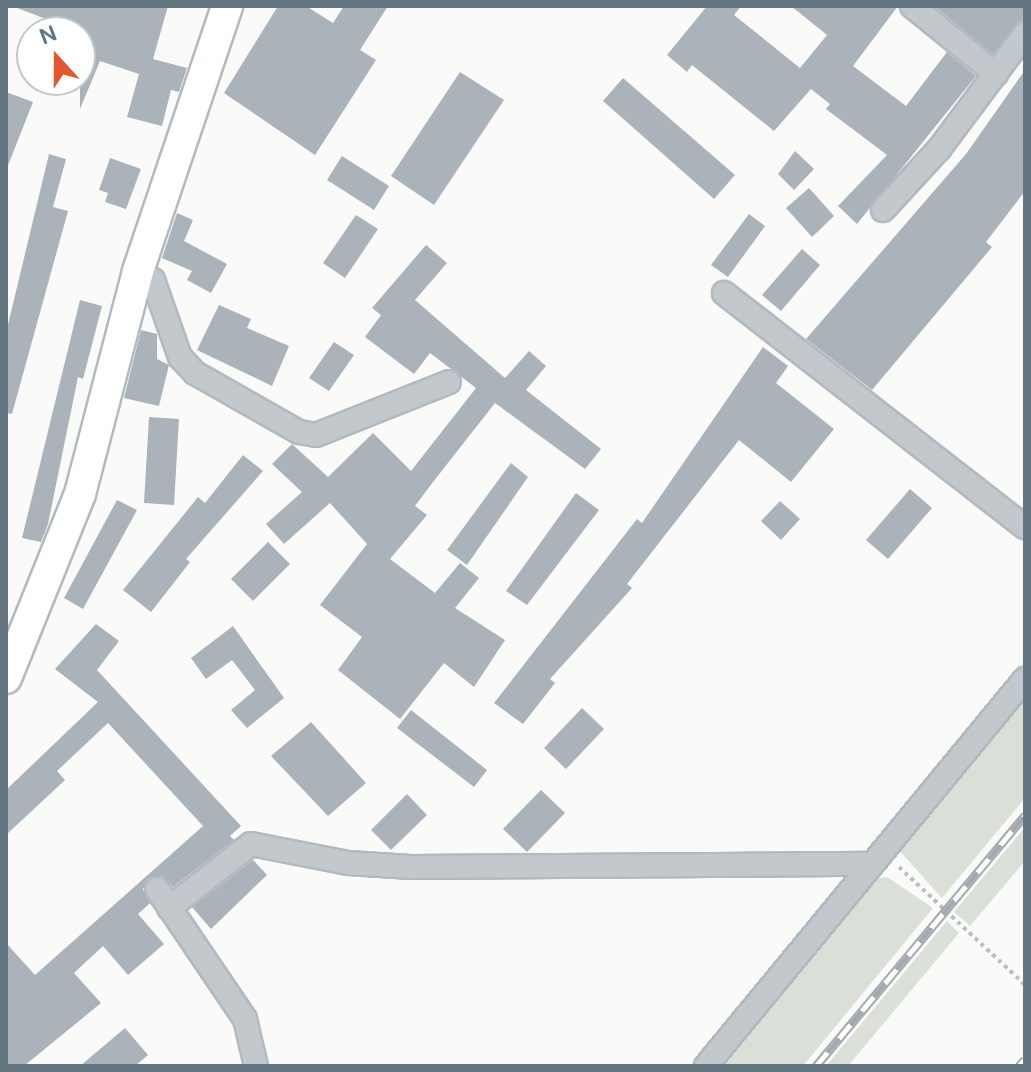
<!DOCTYPE html>
<style>
body{margin:0}
#map{position:relative;width:1031px;height:1072px;overflow:hidden;background:#fafaf8;font-family:"DM Sans",sans-serif}
div>[style]{position:absolute}
[style*='--x']{left:calc(var(--x)*1px);top:calc(var(--y)*1px);width:calc(var(--w)*1px);rotate:calc(var(--a)*1deg)}
.green>*{inset:0;background:#dadfd7}
.building>*{inset:0;background:#aab3b9}
.path>*{height:4px;margin-top:-2px;transform-origin:0;background:repeating-linear-gradient(90deg,#bbbfc2 0 4px,transparent 0 8px)}
.roads{filter:drop-shadow(2px 0 #b3babf) drop-shadow(-2px 0 #b3babf) drop-shadow(0 2px #b3babf) drop-shadow(0 -2px #b3babf)}
.street>*{height:22px;margin:-11px;padding:0 11px;transform-origin:11px;border-radius:11px;background:#c3c8cc}
.secondary>*{height:30px;margin:-15px;padding:0 15px;transform-origin:15px;border-radius:15px;background:#fff}
.rail>*{height:9px;margin-top:-4.5px;transform-origin:0;background:repeating-linear-gradient(90deg,#fff 0 18px,#a2aab0 0 36px);box-sizing:border-box;border-block:2px solid #a2aab0}
span{translate:-50% -50%;white-space:nowrap;text-align:center;line-height:1.15;-webkit-text-stroke:8px #fff;paint-order:stroke}
.frame{position:absolute;inset:0;border:8px solid #657683;pointer-events:none}
.north{position:absolute;left:16px;top:16px;width:80px;height:80px;box-sizing:border-box;background:#fff;border:2px solid #c1c8cd;border-radius:50%;rotate:339deg;font-size:22px;font-weight:700;line-height:32px;text-align:center;color:#657683}
.north::after{content:'';display:block;margin:auto;width:28px;height:36px;background:#e4572e;clip-path:polygon(50% 0,100% 100%,50% 72%,0 100%)}
</style>
<div id="map">
<div class="green">
<div style="clip-path:polygon(1025px 693px,1025px 798px,942px 898px,897px 848px)"></div>
<div style="clip-path:polygon(1025px 827px,1025px 861px,970px 926px,954px 912px)"></div>
<div style="clip-path:polygon(887px 877px,933px 908px,803px 1066px,724px 1066px,878px 878px)"></div>
<div style="clip-path:polygon(947px 921px,959px 933px,848px 1066px,826px 1066px)"></div>
</div>
<div class="building">
<div style="clip-path:polygon(12px 6px,168px 6px,153px 59px,187px 68px,179px 92px,171px 90px,162px 126px,127px 117px,139px 74px,100px 61px,80px 109px,80px 32px)"></div>
<div style="clip-path:polygon(278px 6px,306px 6px,333px 23px,344px 6px,388px 6px,360px 50px,376px 60px,315px 155px,224px 93px)"></div>
<div style="clip-path:polygon(707px 6px,741px 6px,734px 15px,800px 68px,827px 35px,791px 6px,898px 6px,853px 66px,906px 106px,947px 52px,976px 76px,857px 224px,838px 206px,887px 155px,826px 109px,830px 104px,811px 89px,774px 131px,692px 65px,687px 72px,667px 55px)"></div>
<div style="clip-path:polygon(934px 6px,1025px 6px,1025px 18px,993px 54px)"></div>
<div style="clip-path:polygon(1025px 70px,1025px 191px,986px 242px,992px 247px,872px 390px,806px 339px,966px 154px)"></div>
<div style="clip-path:polygon(460px 72px,504px 100px,434px 205px,391px 176px)"></div>
<div style="clip-path:polygon(623px 78px,735px 175px,714px 199px,603px 101px)"></div>
<div style="clip-path:polygon(6px 92px,33px 102px,7px 168px,6px 168px)"></div>
<div style="clip-path:polygon(795px 151px,814px 169px,794px 190px,778px 174px)"></div>
<div style="clip-path:polygon(49px 154px,66px 159px,53px 207px,68px 211px,12px 414px,6px 413px,6px 333px)"></div>
<div style="clip-path:polygon(342px 156px,389px 186px,374px 210px,327px 180px)"></div>
<div style="clip-path:polygon(110px 158px,141px 169px,126px 209px,105px 202px,108px 193px,99px 190px)"></div>
<div style="clip-path:polygon(809px 188px,834px 216px,812px 237px,786px 208px)"></div>
<div style="clip-path:polygon(177px 213px,193px 220px,184px 241px,227px 264px,211px 293px,187px 280px,192px 271px,162px 258px)"></div>
<div style="clip-path:polygon(749px 214px,765px 226px,728px 277px,711px 265px)"></div>
<div style="clip-path:polygon(356px 215px,378px 229px,345px 278px,323px 263px)"></div>
<div style="clip-path:polygon(426px 245px,447px 263px,415px 300px,505px 378px,529px 351px,546px 366px,526px 390px,601px 449px,585px 469px,495px 403px,433px 482px,415px 506px,427px 515px,390px 559px,435px 593px,460px 563px,479px 578px,455px 608px,505px 640px,474px 687px,444px 663px,400px 719px,338px 670px,362px 637px,320px 605px,367px 544px,330px 503px,284px 544px,266px 524px,302px 492px,272px 464px,292px 444px,328px 477px,373px 433px,411px 471px,476px 388px,430px 353px,414px 374px,365px 337px,381px 315px,372px 308px)"></div>
<div style="clip-path:polygon(802px 249px,820px 265px,781px 311px,762px 295px)"></div>
<div style="clip-path:polygon(80px 300px,102px 306px,83px 379px,78px 377px,48px 524px,41px 542px,22px 538px)"></div>
<div style="clip-path:polygon(219px 305px,251px 319px,247px 328px,289px 346px,272px 386px,197px 350px)"></div>
<div style="clip-path:polygon(141px 330px,157px 334px,157px 359px,169px 365px,159px 406px,124px 398px)"></div>
<div style="clip-path:polygon(334px 342px,354px 355px,329px 391px,309px 378px)"></div>
<div style="clip-path:polygon(763px 347px,788px 366px,776px 383px,834px 429px,791px 482px,739px 440px,627px 584px,632px 588px,550px 679px,555px 683px,523px 724px,494px 703px,637px 519px,642px 523px)"></div>
<div style="clip-path:polygon(149px 417px,179px 419px,174px 505px,144px 503px)"></div>
<div style="clip-path:polygon(243px 455px,263px 471px,186px 559px,190px 562px,151px 612px,123px 590px,198px 497px,205px 503px)"></div>
<div style="clip-path:polygon(511px 463px,528px 477px,467px 565px,447px 550px)"></div>
<div style="clip-path:polygon(910px 489px,932px 508px,888px 559px,866px 540px)"></div>
<div style="clip-path:polygon(576px 493px,599px 510px,527px 605px,506px 591px)"></div>
<div style="clip-path:polygon(117px 500px,137px 510px,83px 609px,64px 598px)"></div>
<div style="clip-path:polygon(780px 501px,800px 519px,781px 540px,761px 521px)"></div>
<div style="clip-path:polygon(268px 542px,290px 564px,253px 601px,231px 579px)"></div>
<div style="clip-path:polygon(96px 624px,119px 641px,97px 670px,241px 826px,230px 836px,234px 840px,173px 887px,162px 876px,149px 878px,143px 889px,150px 903px,138px 914px,164px 944px,128px 975px,103px 946px,74px 973px,101px 1003px,24px 1066px,6px 1066px,6px 943px,35px 975px,203px 826px,108px 723px,57px 771px,65px 780px,6px 835px,6px 790px,98px 702px,55px 669px)"></div>
<div style="clip-path:polygon(233px 626px,284px 698px,247px 728px,231px 710px,255px 690px,232px 660px,206px 679px,191px 658px)"></div>
<div style="clip-path:polygon(582px 708px,604px 729px,566px 769px,544px 748px)"></div>
<div style="clip-path:polygon(411px 710px,487px 770px,474px 787px,397px 728px)"></div>
<div style="clip-path:polygon(311px 722px,366px 783px,328px 816px,271px 756px)"></div>
<div style="clip-path:polygon(541px 790px,565px 813px,527px 852px,503px 829px)"></div>
<div style="clip-path:polygon(407px 794px,427px 815px,391px 850px,371px 830px)"></div>
<div style="clip-path:polygon(253px 860px,267px 875px,211px 929px,192px 907px)"></div>
<div style="clip-path:polygon(125px 1028px,148px 1055px,135px 1066px,80px 1066px)"></div>
</div>
<div class="path">
<div style="--x:899;--y:867;--w:173;--a:43.1"></div>
</div>
<div class="roads">
<div class="street">
<div style="--x:912;--y:6;--w:108;--a:39"></div>
<div style="--x:883;--y:210;--w:83;--a:-47.4"></div>
<div style="--x:939;--y:149;--w:144;--a:-53.2"></div>
<div style="--x:138;--y:271;--w:17;--a:31"></div>
<div style="--x:153;--y:280;--w:82;--a:70.7"></div>
<div style="--x:180;--y:357;--w:22;--a:47"></div>
<div style="--x:195;--y:373;--w:120;--a:29.6"></div>
<div style="--x:299;--y:432;--w:17;--a:10"></div>
<div style="--x:316;--y:435;--w:143;--a:-21.7"></div>
<div style="--x:724;--y:293;--w:381;--a:37.9"></div>
<div style="--x:157;--y:889;--w:157;--a:55.9"></div>
<div style="--x:245;--y:1019;--w:48;--a:76.8"></div>
<div style="--x:169;--y:908;--w:104;--a:-38"></div>
<div style="--x:251;--y:844;--w:99;--a:11.1"></div>
<div style="--x:348;--y:863;--w:63;--a:3.6"></div>
<div style="--x:411;--y:867;--w:461;--a:-0.4"></div>
<div style="--x:706;--y:1066;--w:502;--a:-50.5"></div>
</div>
<div class="secondary">
<div style="--x:6;--y:678;--w:198;--a:-68.1"></div>
<div style="--x:80;--y:494;--w:230;--a:-75.4"></div>
<div style="--x:138;--y:271;--w:280;--a:-71.4"></div>
</div>
</div>
<div class="rail">
<div style="--x:816;--y:1066;--w:327;--a:-50.2"></div>
<div style="--x:1019;--y:1066;--w:9;--a:-49"></div>
</div>
<div class="frame"></div>
<div class="north">N</div>
</div>
